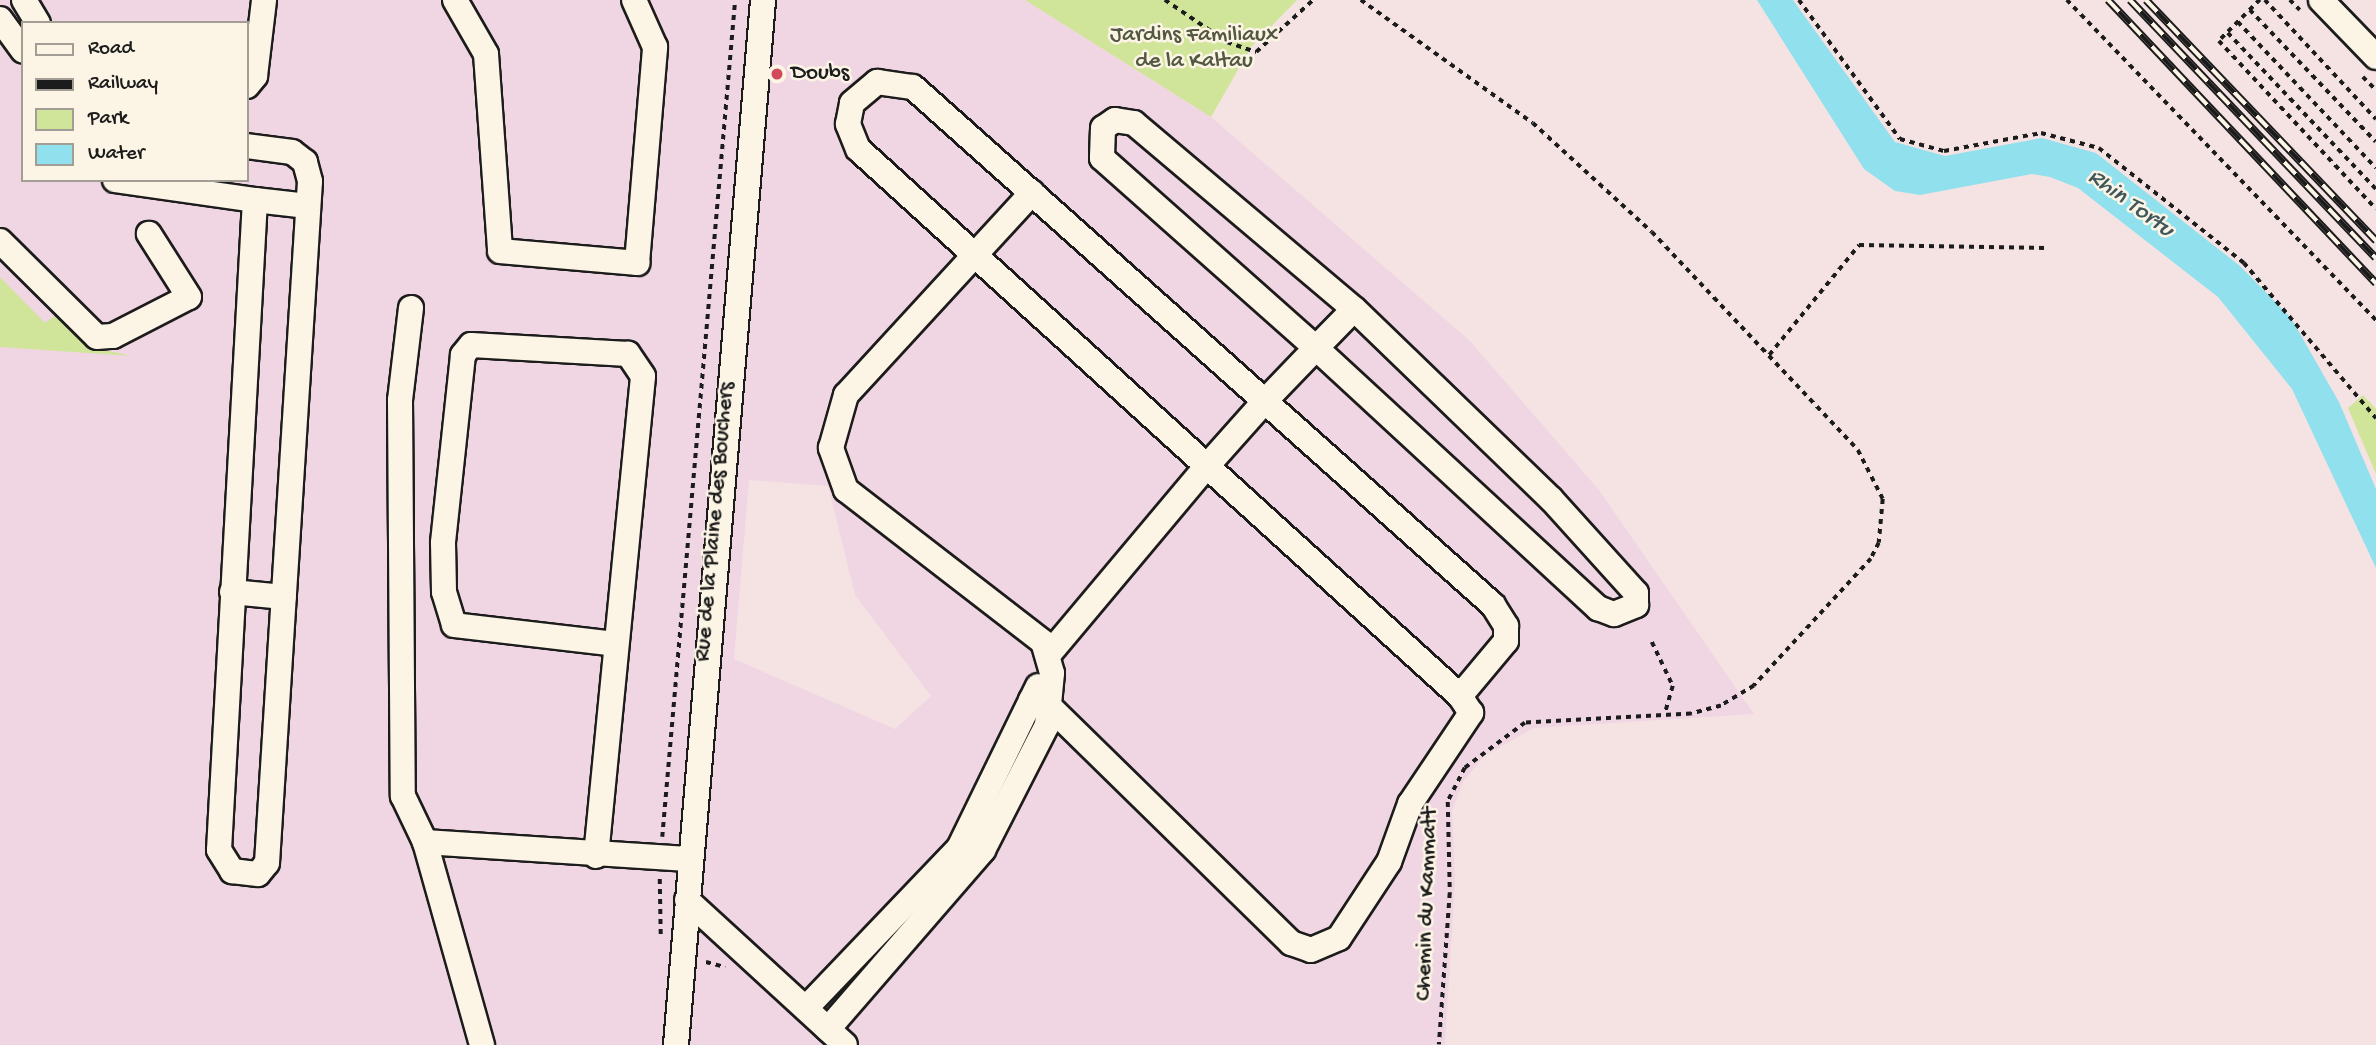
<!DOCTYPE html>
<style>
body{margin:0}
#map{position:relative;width:2376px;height:1045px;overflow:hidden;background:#f5e3e3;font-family:"Gochi Hand",sans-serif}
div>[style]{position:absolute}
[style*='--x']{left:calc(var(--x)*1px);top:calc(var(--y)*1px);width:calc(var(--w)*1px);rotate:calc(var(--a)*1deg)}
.built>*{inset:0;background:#f0d6e2}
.green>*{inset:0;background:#d0e599}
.water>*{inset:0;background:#91e0ee}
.path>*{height:3.5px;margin-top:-1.75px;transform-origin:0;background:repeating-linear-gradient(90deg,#1c1c1c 0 5px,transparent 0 10px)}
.roads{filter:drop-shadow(2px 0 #1c1c1c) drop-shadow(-2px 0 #1c1c1c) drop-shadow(0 2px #1c1c1c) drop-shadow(0 -2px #1c1c1c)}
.minor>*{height:24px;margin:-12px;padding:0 12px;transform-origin:12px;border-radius:12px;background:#fcf5e5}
.rail>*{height:8px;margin-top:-4px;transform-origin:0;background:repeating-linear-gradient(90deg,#fcf5e5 0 16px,#1c1c1c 0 32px);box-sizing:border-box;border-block:2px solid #1c1c1c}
.dots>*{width:19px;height:19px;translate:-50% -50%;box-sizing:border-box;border:4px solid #fcf5e5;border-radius:50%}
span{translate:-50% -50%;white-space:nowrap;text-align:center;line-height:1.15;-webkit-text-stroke:5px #fcf5e5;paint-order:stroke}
.park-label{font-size:23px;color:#525842}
.poi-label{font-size:23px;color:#1c1c1c}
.left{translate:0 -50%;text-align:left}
.street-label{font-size:23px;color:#1c1c1c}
.water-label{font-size:24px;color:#3f575b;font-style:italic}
.legend{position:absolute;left:21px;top:21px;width:228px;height:161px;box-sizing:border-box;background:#fcf5e5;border:2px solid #a29e95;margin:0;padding:9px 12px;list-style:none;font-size:21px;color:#1c1c1c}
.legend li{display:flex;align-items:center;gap:14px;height:35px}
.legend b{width:35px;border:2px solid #a29e95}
</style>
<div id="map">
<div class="built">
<div style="clip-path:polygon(evenodd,0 0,1025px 0,1211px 117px,1469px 340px,1599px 490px,1754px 714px,1534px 728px,1484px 756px,1463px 782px,1452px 811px,1455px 882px,1445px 1045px,0 1045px,0 0,23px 23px,247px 23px,247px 180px,23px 180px,23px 23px,0 0,749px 480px,828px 486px,855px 595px,931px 696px,895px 729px,734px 659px,749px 480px)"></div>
</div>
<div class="green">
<div style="clip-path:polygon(1025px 0,1297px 0,1251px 47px,1211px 117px)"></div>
<div style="clip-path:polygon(0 277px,45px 323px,57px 314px,90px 347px,132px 356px,0 347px)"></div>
<div style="clip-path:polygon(2363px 395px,2376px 409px,2376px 474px,2348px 408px)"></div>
</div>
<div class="water">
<div style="clip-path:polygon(1757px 0,1793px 0,1895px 142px,1945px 156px,2042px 138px,2096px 153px,2240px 266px,2291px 318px,2339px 402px,2376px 489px,2376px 568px,2292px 389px,2218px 297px,2078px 188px,2050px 177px,2032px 174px,1920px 195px,1895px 191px,1864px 169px)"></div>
</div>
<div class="path">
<div style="--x:1165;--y:0;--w:75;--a:34.1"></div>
<div style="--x:1227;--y:42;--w:31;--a:19"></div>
<div style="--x:1256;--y:52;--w:77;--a:-42.4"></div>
<div style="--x:1361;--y:0;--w:211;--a:35.6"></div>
<div style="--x:1533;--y:123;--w:161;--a:42.5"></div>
<div style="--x:1652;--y:232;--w:300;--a:46.6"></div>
<div style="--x:1858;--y:450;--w:55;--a:63"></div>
<div style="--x:1883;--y:499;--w:44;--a:95.2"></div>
<div style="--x:1879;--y:543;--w:18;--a:117"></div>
<div style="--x:1871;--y:559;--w:173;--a:132.7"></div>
<div style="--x:1754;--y:686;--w:39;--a:149"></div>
<div style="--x:1721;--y:706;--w:31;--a:165"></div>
<div style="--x:1691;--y:714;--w:166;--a:176.9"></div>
<div style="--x:1525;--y:723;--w:75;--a:143.1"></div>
<div style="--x:1465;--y:768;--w:38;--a:117"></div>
<div style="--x:1448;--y:802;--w:91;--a:88.7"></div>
<div style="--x:1450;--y:893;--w:152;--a:94.1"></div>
<div style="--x:1799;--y:0;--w:172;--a:54"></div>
<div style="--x:1900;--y:139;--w:46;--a:15.3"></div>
<div style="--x:1944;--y:151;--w:99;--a:-10.5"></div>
<div style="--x:2041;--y:133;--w:60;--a:14.5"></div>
<div style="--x:2099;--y:148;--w:185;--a:38.4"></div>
<div style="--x:2244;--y:263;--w:204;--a:49.6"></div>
<div style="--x:2067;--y:0;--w:445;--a:46"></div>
<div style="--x:2260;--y:0;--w:58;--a:135"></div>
<div style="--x:2219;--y:41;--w:230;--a:46.9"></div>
<div style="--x:2265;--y:0;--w:163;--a:47"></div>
<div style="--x:2290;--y:0;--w:14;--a:45"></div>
<div style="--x:2250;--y:10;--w:182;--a:46.3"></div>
<div style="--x:2238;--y:22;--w:201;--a:46.6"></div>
<div style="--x:2228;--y:33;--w:215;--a:46.5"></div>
<div style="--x:2363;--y:77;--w:18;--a:45"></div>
<div style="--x:1769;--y:355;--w:142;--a:-50.7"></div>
<div style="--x:1859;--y:245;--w:186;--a:0.9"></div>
<div style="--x:1652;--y:642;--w:49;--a:64.5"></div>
<div style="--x:1673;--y:686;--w:29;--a:106"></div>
<div style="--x:662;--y:837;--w:840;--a:-85.02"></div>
<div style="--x:660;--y:879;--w:56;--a:89"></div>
<div style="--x:706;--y:962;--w:20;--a:15"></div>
</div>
<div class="roads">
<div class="minor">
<div style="--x:24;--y:0;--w:27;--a:59"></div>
<div style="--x:455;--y:0;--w:62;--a:60.1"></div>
<div style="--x:486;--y:54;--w:197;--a:85.9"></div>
<div style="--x:500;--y:251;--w:138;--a:5"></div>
<div style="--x:637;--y:263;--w:217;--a:-85.2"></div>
<div style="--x:655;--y:47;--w:51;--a:-114.1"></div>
<div style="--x:2321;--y:0;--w:79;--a:46"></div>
<div style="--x:0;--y:19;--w:39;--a:54"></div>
<div style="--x:247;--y:86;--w:13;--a:-51"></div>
<div style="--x:255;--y:76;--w:77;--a:-83.2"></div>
<div style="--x:115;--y:180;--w:141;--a:8.1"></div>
<div style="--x:255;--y:200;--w:651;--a:93.17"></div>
<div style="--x:219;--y:850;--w:25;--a:58"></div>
<div style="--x:232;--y:871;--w:26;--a:7"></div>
<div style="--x:258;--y:874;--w:14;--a:-51"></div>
<div style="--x:267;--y:863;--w:683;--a:-86.39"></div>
<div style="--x:310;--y:181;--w:20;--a:-105"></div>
<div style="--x:305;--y:162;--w:16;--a:-142"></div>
<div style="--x:292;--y:152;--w:45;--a:-172.4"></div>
<div style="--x:255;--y:200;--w:53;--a:6.5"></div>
<div style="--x:0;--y:241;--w:136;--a:44.7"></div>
<div style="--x:97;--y:337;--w:16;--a:-4"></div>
<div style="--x:113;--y:336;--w:85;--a:-27.2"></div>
<div style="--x:189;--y:297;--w:75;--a:-122.4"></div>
<div style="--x:411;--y:308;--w:93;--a:96.8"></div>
<div style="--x:400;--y:400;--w:396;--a:89.6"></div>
<div style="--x:403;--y:796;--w:51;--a:64.4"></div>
<div style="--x:425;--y:842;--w:263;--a:3.7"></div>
<div style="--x:232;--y:592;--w:52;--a:5.5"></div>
<div style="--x:1049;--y:654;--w:246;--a:-50"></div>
<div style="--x:1207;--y:466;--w:87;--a:-48.3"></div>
<div style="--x:1265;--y:401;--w:74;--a:-46.1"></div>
<div style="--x:1316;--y:348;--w:54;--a:-45.7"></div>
<div style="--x:1354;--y:309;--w:288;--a:-139.8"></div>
<div style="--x:1134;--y:123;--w:19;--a:-171"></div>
<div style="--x:1115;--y:120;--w:14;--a:146"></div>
<div style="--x:1103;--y:128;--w:30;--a:92"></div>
<div style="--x:1102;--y:158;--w:286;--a:41.6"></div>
<div style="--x:1316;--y:348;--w:384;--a:42.7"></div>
<div style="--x:1598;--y:608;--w:17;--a:21"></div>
<div style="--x:1614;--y:614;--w:24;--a:-22"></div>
<div style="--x:1636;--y:605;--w:12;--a:-90"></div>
<div style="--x:1636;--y:593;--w:127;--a:-132.1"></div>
<div style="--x:1551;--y:499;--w:274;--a:-136"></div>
<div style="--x:1031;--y:700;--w:19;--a:18"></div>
<div style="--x:1049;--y:706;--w:339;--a:44.4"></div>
<div style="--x:1291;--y:943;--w:21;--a:19"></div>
<div style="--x:1311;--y:950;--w:30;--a:-23"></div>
<div style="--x:1339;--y:938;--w:91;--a:-56.7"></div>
<div style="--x:1389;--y:862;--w:62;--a:-70.1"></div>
<div style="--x:1410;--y:804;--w:110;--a:-56.2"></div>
<div style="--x:1471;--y:713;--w:20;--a:-123"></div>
<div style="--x:1460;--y:696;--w:813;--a:-137.74"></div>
<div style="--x:858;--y:149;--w:27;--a:-112"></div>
<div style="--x:848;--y:124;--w:21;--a:-79"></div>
<div style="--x:852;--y:103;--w:33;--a:-40"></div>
<div style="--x:877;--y:82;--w:36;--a:8"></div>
<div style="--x:913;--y:87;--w:778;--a:41.77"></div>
<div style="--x:1493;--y:605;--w:25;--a:58"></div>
<div style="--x:1506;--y:626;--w:15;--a:90"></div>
<div style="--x:1506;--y:641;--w:72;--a:129.9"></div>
<div style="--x:425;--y:842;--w:211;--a:74.3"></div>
<div style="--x:596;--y:856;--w:482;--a:-84.4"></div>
<div style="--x:643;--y:376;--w:27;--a:-124"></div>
<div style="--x:628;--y:354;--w:157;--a:-176.7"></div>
<div style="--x:471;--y:345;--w:13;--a:129"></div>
<div style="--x:463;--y:355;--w:189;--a:96.1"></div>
<div style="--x:443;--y:543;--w:49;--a:88.8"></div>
<div style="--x:444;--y:592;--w:34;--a:73"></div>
<div style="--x:454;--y:625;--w:163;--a:6.7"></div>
<div style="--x:687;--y:900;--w:214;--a:42.5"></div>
<div style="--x:806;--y:1008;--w:221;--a:-46.3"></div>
<div style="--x:959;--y:848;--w:180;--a:-64"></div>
<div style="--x:828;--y:1029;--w:237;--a:-49.1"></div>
<div style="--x:983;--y:850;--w:140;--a:-62.9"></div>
<div style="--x:1047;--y:725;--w:52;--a:-84.5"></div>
<div style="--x:1052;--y:673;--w:32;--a:-106"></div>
<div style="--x:1043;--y:642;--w:249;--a:-142.3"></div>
<div style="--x:846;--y:490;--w:45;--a:-109.7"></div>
<div style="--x:831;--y:448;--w:55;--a:-74.2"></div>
<div style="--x:846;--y:395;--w:275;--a:-47.4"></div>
<div style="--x:676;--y:1045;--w:1049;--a:-85.24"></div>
</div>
</div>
<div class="rail">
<div style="--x:2108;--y:0;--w:390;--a:46.6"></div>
<div style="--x:2130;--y:0;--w:356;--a:46.4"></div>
<div style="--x:2146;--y:0;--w:333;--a:46.3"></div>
</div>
<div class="dots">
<div style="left:777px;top:74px;background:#d1495b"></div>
</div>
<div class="park-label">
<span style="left:1194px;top:49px">Jardins Familiaux<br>de la Kaltau</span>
</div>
<div class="poi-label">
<span class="left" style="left:791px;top:74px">Doubs</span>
</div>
<div class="street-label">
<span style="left:716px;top:522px;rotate:-85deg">Rue de la Plaine des Bouchers</span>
<span style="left:1428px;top:904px;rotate:-88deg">Chemin du Kammatt</span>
</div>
<div class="water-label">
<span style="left:2130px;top:204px;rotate:36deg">Rhin Tortu</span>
</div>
<ul class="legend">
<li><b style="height:9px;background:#fcf5e5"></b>Road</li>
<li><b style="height:9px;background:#1c1c1c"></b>Railway</li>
<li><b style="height:19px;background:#d0e599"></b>Park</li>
<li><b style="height:19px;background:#91e0ee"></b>Water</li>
</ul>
</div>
